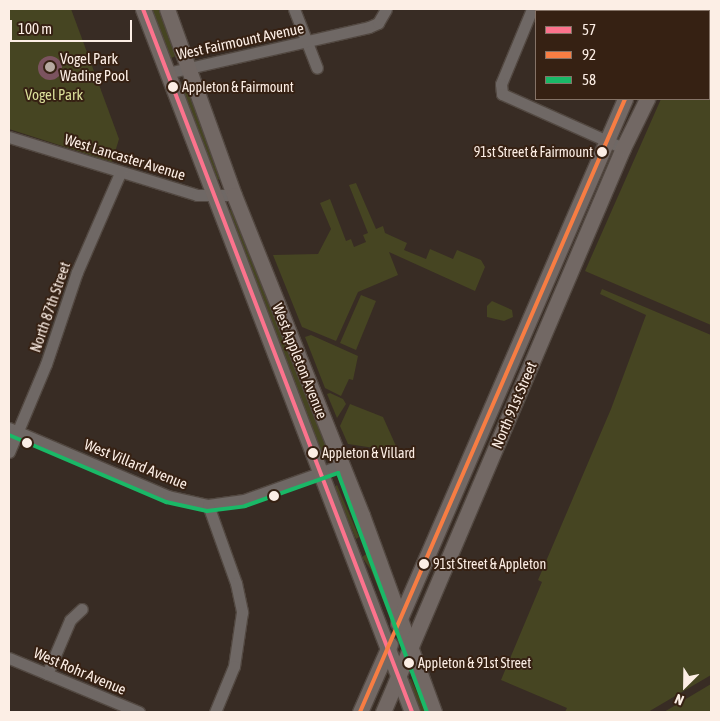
<!DOCTYPE html>
<style>
body{margin:0}
#map{position:relative;width:720px;height:721px;overflow:hidden;background:#382c24;font-family:"Asap Condensed",sans-serif}
div>[style]{position:absolute}
[style*='--x']{left:calc(var(--x)*1px);top:calc(var(--y)*1px);width:calc(var(--w)*1px);rotate:calc(var(--a)*1deg)}
.green>*{inset:0;background:#464522}
.water>*{inset:0;background:#7b535f}
.round{border-radius:50%}
.roads{filter:drop-shadow(1px 0 #524841) drop-shadow(-1px 0 #524841) drop-shadow(0 1px #524841) drop-shadow(0 -1px #524841)}
.minor>*{height:11px;margin:-5.5px;padding:0 5.5px;transform-origin:5.5px;border-radius:5.5px;background:#6f6865}
.major>*{height:15px;margin:-7.5px;padding:0 7.5px;transform-origin:7.5px;border-radius:7.5px;background:#726864}
.bus-1>*{height:4px;margin:-2px;padding:0 2px;transform-origin:2px;border-radius:2px;background:#fc738d}
.bus-2>*{height:4px;margin:-2px;padding:0 2px;transform-origin:2px;border-radius:2px;background:#f77d43}
.bus-3>*{height:4px;margin:-2px;padding:0 2px;transform-origin:2px;border-radius:2px;background:#1ab867}
.dots>*{width:14px;height:14px;translate:-50% -50%;box-sizing:border-box;border:2px solid #362113;border-radius:50%}
span{translate:-50% -50%;white-space:nowrap;text-align:center;line-height:1.15;-webkit-text-stroke:4px #362113;paint-order:stroke}
.bus-label{font-size:14px;color:#fceee5}
.left{translate:0 -50%;text-align:left}
.right{translate:-100% -50%;text-align:right}
.street-label{font-size:15px;color:#fceee5}
.poi-label{font-size:15px;color:#fceee5}
.park-label{font-size:15px;color:#dbdf9a}
.frame{position:absolute;inset:0;border:10px solid #fceee5;pointer-events:none}
.legend{position:absolute;left:535px;top:10px;width:175px;height:90px;box-sizing:border-box;background:#362113;border:1px solid #857367;margin:0;padding:6px 9px;list-style:none;font-size:15px;color:#fceee5}
.legend li{display:flex;align-items:center;gap:10px;height:25px}
.legend b{width:25px;border:1px solid #857367}
.north{position:absolute;left:660px;top:661px;width:50px;height:50px;-webkit-text-stroke:4px #362113;paint-order:stroke;rotate:203deg;font-size:14px;font-weight:700;line-height:20px;text-align:center;color:#fceee5}
.north::after{content:'';display:block;margin:auto;width:18px;height:22px;background:#fceee5;clip-path:polygon(50% 0,100% 100%,50% 72%,0 100%)}
.scale{position:absolute;left:10px;top:20px;width:122px;height:22px;box-sizing:border-box;border:2px solid #fceee5;border-top:0;padding-left:6px;font-size:15px;line-height:18px;white-space:nowrap;color:#fceee5;-webkit-text-stroke:4px #362113;paint-order:stroke}
</style>
<div id="map">
<div class="green">
<div style="clip-path:polygon(9px 9px,71px 9px,119px 139px,112px 162px,9px 129px)"></div>
<div style="clip-path:polygon(150px 9px,159px 9px,176px 56px,171px 58px,166px 53px)"></div>
<div style="clip-path:polygon(711px 38px,711px 325px,585px 271px,661px 99px,709px 99px)"></div>
<div style="clip-path:polygon(187px 81px,222px 173px,220px 179px,216px 180px,181px 90px,182px 82px)"></div>
<div style="clip-path:polygon(356px 183px,376px 229px,383px 226px,385px 233px,407px 243px,404px 250px,426px 259px,430px 249px,453px 259px,457px 250px,481px 260px,485px 267px,475px 291px,389px 252px,398px 275px,358px 292px,336px 341px,302px 327px,273px 255px,318px 254px,331px 229px,320px 203px,330px 199px,346px 241px,351px 239px,354px 247px,366px 242px,363px 235px,368px 233px,349px 185px)"></div>
<div style="clip-path:polygon(233px 209px,326px 440px,326px 450px,321px 451px,228px 211px)"></div>
<div style="clip-path:polygon(602px 289px,711px 335px,711px 675px,648px 712px,565px 712px,567px 708px,501px 680px,542px 582px,538px 580px,611px 409px,646px 315px,600px 294px)"></div>
<div style="clip-path:polygon(361px 295px,376px 301px,356px 350px,340px 343px)"></div>
<div style="clip-path:polygon(492px 301px,512px 310px,513px 317px,504px 321px,487px 317px,487px 306px)"></div>
<div style="clip-path:polygon(311px 335px,358px 356px,353px 380px,349px 379px,341px 396px,325px 388px,305px 337px)"></div>
<div style="clip-path:polygon(330px 393px,343px 399px,346px 404px,337px 418px,327px 394px)"></div>
<div style="clip-path:polygon(350px 404px,383px 417px,396px 446px,387px 450px,348px 444px,340px 426px)"></div>
<div style="clip-path:polygon(337px 485px,359px 537px,356px 539px,334px 487px)"></div>
<div style="clip-path:polygon(368px 553px,392px 612px,388px 613px,371px 570px,362px 557px)"></div>
<div style="clip-path:polygon(409px 679px,411px 679px,426px 712px,421px 712px,418px 708px)"></div>
<div style="clip-path:polygon(711px 684px,711px 712px,664px 712px)"></div>
</div>
<div class="water">
<div class="round" style="left:38px;top:56px;width:24px;height:24px"></div>
</div>
<div class="roads">
<div class="minor">
<div style="--x:294;--y:9;--w:63;--a:68.7"></div>
<div style="--x:532;--y:9;--w:81;--a:112.5"></div>
<div style="--x:501;--y:84;--w:10;--a:84"></div>
<div style="--x:502;--y:94;--w:133;--a:24.1"></div>
<div style="--x:677;--y:11;--w:2;--a:-63"></div>
<div style="--x:167;--y:73;--w:207;--a:-12.8"></div>
<div style="--x:369;--y:27;--w:10;--a:-24"></div>
<div style="--x:378;--y:23;--w:16;--a:-60"></div>
<div style="--x:9;--y:137;--w:197;--a:17.1"></div>
<div style="--x:197;--y:195;--w:37;--a:0"></div>
<div style="--x:9;--y:428;--w:173;--a:23.2"></div>
<div style="--x:168;--y:496;--w:41;--a:12.7"></div>
<div style="--x:208;--y:505;--w:36;--a:-8"></div>
<div style="--x:244;--y:500;--w:104;--a:-19.7"></div>
<div style="--x:9;--y:452;--w:95;--a:-67.2"></div>
<div style="--x:46;--y:364;--w:97;--a:-71.4"></div>
<div style="--x:77;--y:272;--w:108;--a:-66.5"></div>
<div style="--x:208;--y:505;--w:83;--a:70.3"></div>
<div style="--x:236;--y:583;--w:30;--a:78"></div>
<div style="--x:242;--y:612;--w:55;--a:98.4"></div>
<div style="--x:234;--y:666;--w:50;--a:112.4"></div>
<div style="--x:9;--y:658;--w:141;--a:22.6"></div>
<div style="--x:47;--y:674;--w:59;--a:-66.9"></div>
<div style="--x:70;--y:620;--w:16;--a:-43"></div>
</div>
<div class="major">
<div style="--x:143;--y:9;--w:753;--a:69.06"></div>
<div style="--x:167;--y:9;--w:198;--a:70.2"></div>
<div style="--x:234;--y:195;--w:345;--a:68.2"></div>
<div style="--x:362;--y:515;--w:210;--a:69.9"></div>
<div style="--x:686;--y:11;--w:4;--a:-34"></div>
<div style="--x:709;--y:23;--w:3;--a:-45"></div>
<div style="--x:398;--y:623;--w:571;--a:-66.58"></div>
<div style="--x:360;--y:712;--w:74;--a:-66.2"></div>
<div style="--x:383;--y:712;--w:613;--a:-66.95"></div>
<div style="--x:623;--y:148;--w:55;--a:-63.9"></div>
</div>
</div>
<div class="bus-1">
<div style="--x:143;--y:9;--w:753;--a:69.06"></div>
</div>
<div class="bus-2">
<div style="--x:360;--y:712;--w:668;--a:-66.62"></div>
</div>
<div class="bus-3">
<div style="--x:9;--y:435;--w:171;--a:23.1"></div>
<div style="--x:166;--y:502;--w:42;--a:12.4"></div>
<div style="--x:207;--y:511;--w:38;--a:-7"></div>
<div style="--x:245;--y:506;--w:99;--a:-19.5"></div>
<div style="--x:338;--y:473;--w:255;--a:69.6"></div>
</div>
<div class="dots">
<div style="left:50px;top:67px;background:#b7aaa1"></div>
<div style="left:173px;top:87px;background:#fceee5"></div>
<div style="left:602px;top:152px;background:#fceee5"></div>
<div style="left:27px;top:443px;background:#fceee5"></div>
<div style="left:313px;top:453px;background:#fceee5"></div>
<div style="left:274px;top:496px;background:#fceee5"></div>
<div style="left:424px;top:564px;background:#fceee5"></div>
<div style="left:409px;top:663px;background:#fceee5"></div>
</div>
<div class="bus-label">
<span class="left" style="left:182px;top:87px">Appleton &amp; Fairmount</span>
<span class="right" style="left:593px;top:152px">91st Street &amp; Fairmount</span>
<span class="left" style="left:322px;top:453px">Appleton &amp; Villard</span>
<span class="left" style="left:433px;top:564px">91st Street &amp; Appleton</span>
<span class="left" style="left:418px;top:663px">Appleton &amp; 91st Street</span>
</div>
<div class="street-label">
<span style="left:240px;top:41px;rotate:-12deg">West Fairmount Avenue</span>
<span style="left:125px;top:157px;rotate:17deg">West Lancaster Avenue</span>
<span style="left:50px;top:307px;rotate:-71deg">North 87th Street</span>
<span style="left:300px;top:361px;rotate:68deg">West Appleton Avenue</span>
<span style="left:514px;top:405px;rotate:-67deg">North 91st Street</span>
<span style="left:136px;top:464px;rotate:22deg">West Villard Avenue</span>
<span style="left:80px;top:671px;rotate:23deg">West Rohr Avenue</span>
</div>
<div class="poi-label">
<span class="left" style="left:60px;top:67px">Vogel Park<br>Wading Pool</span>
</div>
<div class="park-label">
<span style="left:54px;top:95px">Vogel Park</span>
</div>
<div class="frame"></div>
<ul class="legend">
<li><b style="height:6px;background:#fc738d"></b>57</li>
<li><b style="height:6px;background:#f77d43"></b>92</li>
<li><b style="height:6px;background:#1ab867"></b>58</li>
</ul>
<div class="north">N</div>
<div class="scale">100 m</div>
</div>
